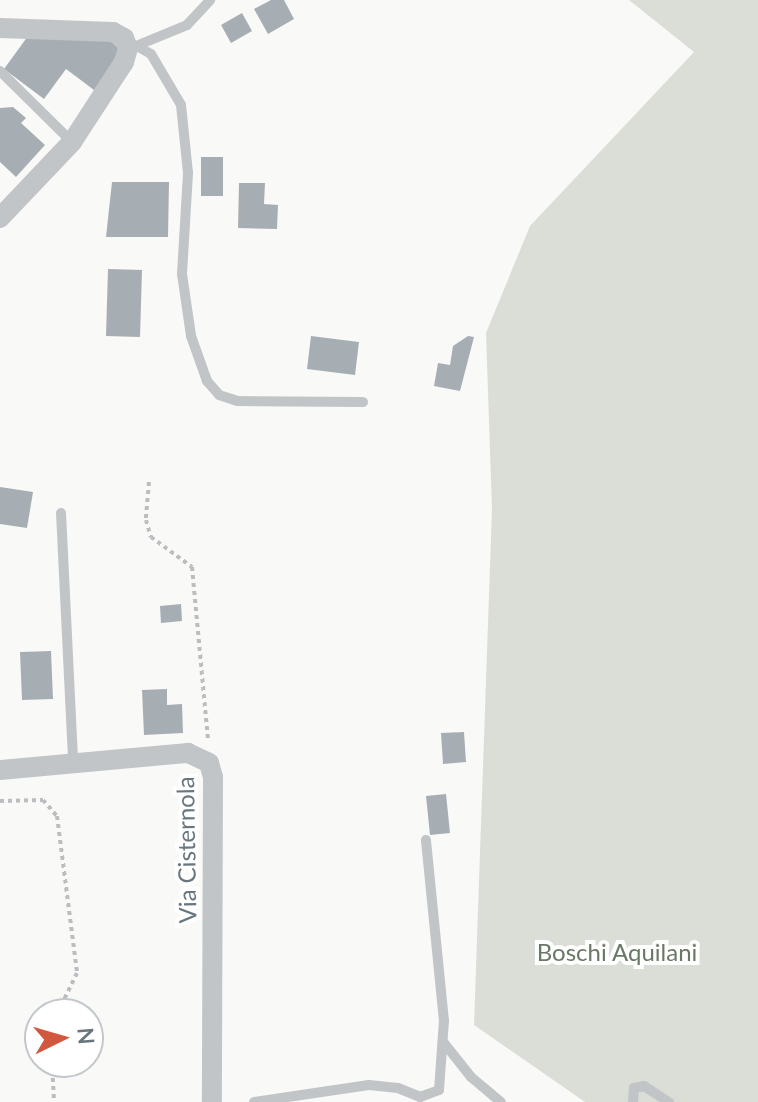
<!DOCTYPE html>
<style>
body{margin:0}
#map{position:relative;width:758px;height:1102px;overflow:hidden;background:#f9f9f7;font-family:Lato,sans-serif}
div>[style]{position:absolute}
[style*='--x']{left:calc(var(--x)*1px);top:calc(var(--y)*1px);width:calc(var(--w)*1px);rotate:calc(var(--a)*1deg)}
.green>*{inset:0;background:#daded7}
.building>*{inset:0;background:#a7aeb3}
.path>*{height:4px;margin-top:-2px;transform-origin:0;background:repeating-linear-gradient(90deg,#bbbec0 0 4px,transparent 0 8px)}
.lane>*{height:10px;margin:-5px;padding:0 5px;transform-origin:5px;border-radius:5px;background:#c1c5c8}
.street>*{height:20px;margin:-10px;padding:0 10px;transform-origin:10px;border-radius:10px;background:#c1c5c8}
span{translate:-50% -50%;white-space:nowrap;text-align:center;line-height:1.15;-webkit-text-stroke:8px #fff;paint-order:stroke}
.street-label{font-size:24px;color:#67767f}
.park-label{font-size:24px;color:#6a7866}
.north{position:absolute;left:24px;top:998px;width:80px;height:80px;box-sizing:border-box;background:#fff;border:2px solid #c2c8cc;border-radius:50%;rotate:85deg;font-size:22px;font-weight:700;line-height:32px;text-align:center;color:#67767f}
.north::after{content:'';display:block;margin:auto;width:28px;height:36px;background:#d2573f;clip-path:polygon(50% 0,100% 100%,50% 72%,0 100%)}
</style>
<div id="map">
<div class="green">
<div style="clip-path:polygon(629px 0,758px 0,758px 1102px,585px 1102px,474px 1025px,492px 509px,486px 333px,530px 226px,694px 52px)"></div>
</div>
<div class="building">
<div style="clip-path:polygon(271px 0,284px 0,294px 19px,268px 34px,254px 9px)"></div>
<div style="clip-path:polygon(242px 13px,252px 31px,231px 43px,221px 25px)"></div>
<div style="clip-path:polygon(28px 36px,110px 41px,123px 51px,94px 90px,66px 69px,44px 99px,4px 69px)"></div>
<div style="clip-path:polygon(13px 107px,26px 118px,21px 123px,45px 145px,16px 177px,0 162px,0 108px)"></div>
<div style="clip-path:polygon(201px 157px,223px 157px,223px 196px,201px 196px)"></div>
<div style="clip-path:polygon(112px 182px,169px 182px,168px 237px,106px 237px)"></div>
<div style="clip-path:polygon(239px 183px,265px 183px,264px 204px,278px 205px,277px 229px,238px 228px)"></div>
<div style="clip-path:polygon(108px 269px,142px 270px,140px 337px,106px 336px)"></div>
<div style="clip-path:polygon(311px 336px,359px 342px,355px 375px,307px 369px)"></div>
<div style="clip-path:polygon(468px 336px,474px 337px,460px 391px,434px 386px,438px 363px,450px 365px,453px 346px)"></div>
<div style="clip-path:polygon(0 487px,33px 492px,27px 528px,0 524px)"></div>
<div style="clip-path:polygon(181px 604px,182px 621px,161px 623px,160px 606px)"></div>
<div style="clip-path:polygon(51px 651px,53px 699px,22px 700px,20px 652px)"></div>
<div style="clip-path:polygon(167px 689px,167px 705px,182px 704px,183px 733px,144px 735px,142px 690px)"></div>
<div style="clip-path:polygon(464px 732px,466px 762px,443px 764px,441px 733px)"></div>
<div style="clip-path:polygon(446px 794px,450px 833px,430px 835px,426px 796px)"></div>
</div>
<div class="path">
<div style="--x:149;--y:482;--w:38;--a:95"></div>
<div style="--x:146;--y:520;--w:18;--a:74"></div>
<div style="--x:151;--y:537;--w:51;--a:36.2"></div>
<div style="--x:192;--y:567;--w:175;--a:84.7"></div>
<div style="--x:0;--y:801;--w:43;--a:-1.3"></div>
<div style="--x:43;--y:800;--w:21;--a:49"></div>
<div style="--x:57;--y:816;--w:158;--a:82.7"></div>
<div style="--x:77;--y:973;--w:46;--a:116"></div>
<div style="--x:52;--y:1062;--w:40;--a:87.1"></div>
</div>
<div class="lane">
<div style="--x:136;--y:46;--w:55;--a:-22.4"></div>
<div style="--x:187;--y:25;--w:34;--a:-47"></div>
<div style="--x:137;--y:46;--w:16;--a:30"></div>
<div style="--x:151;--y:54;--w:59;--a:59.5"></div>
<div style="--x:181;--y:105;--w:68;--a:84.1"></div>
<div style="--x:188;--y:173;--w:101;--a:93.4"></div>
<div style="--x:182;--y:274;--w:63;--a:81.7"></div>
<div style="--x:191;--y:336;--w:48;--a:70.4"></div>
<div style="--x:207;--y:381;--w:18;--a:49"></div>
<div style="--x:219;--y:395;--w:19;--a:18"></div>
<div style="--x:237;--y:401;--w:126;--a:0.5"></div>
<div style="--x:0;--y:71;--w:101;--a:44.6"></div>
<div style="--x:61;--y:513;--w:249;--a:87.2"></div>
<div style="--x:444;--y:1043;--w:43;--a:51.5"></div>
<div style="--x:471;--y:1077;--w:39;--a:40"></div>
<div style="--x:254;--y:1102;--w:116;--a:-8.4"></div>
<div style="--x:369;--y:1085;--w:29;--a:6"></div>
<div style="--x:398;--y:1088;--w:24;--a:22"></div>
<div style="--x:420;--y:1097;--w:20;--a:-20"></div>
<div style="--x:439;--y:1090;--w:69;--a:-85.9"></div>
<div style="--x:444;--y:1021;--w:182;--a:-95.7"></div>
<div style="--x:633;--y:1102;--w:14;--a:-86"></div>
<div style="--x:634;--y:1088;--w:10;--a:-11"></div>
<div style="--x:644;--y:1086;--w:30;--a:33"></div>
</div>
<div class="street">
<div style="--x:0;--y:28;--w:113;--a:2"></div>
<div style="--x:113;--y:32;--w:13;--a:29"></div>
<div style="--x:124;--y:38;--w:11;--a:68"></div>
<div style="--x:128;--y:48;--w:15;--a:106"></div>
<div style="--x:124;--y:62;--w:95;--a:123"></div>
<div style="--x:72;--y:142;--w:105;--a:133.5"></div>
<div style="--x:0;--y:770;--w:189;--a:-5.2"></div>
<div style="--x:188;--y:753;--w:23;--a:25"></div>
<div style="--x:209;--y:763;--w:15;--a:74"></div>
<div style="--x:213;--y:777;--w:325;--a:90.2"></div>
</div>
<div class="street-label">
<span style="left:186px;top:850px;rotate:-91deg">Via Cisternola</span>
</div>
<div class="park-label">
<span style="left:617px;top:952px">Boschi Aquilani</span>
</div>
<div class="north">N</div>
</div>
